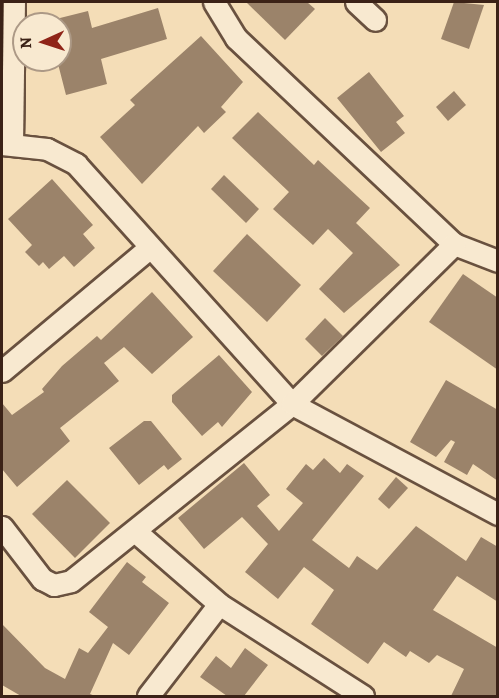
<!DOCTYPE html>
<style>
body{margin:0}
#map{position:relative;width:499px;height:698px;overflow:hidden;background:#f4ddb7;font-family:Alegreya,serif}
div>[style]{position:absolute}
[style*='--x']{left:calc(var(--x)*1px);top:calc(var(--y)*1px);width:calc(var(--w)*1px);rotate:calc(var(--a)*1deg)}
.building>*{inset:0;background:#9b836a}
.roads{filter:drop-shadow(2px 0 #69513f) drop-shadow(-2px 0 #69513f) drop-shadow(0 2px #69513f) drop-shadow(0 -2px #69513f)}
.street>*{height:21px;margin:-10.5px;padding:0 10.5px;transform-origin:10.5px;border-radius:10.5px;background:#f8e9d0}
span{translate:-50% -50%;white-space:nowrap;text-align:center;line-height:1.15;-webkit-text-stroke:6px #f8e9d0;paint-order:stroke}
.frame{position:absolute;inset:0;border:3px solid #3b2217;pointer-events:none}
.north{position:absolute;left:12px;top:12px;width:60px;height:60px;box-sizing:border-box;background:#f8e9d0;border:2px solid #ac9986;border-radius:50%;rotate:267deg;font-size:16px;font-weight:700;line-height:24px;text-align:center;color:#3b2217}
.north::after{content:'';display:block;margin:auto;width:21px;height:27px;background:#8f2418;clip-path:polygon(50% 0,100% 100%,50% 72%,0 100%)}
</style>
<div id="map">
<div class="building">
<div style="clip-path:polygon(246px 2px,307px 2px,315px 9px,285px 40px)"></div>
<div style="clip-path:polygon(454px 2px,484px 5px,469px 49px,441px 39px)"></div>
<div style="clip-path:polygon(158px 8px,167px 39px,101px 59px,107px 84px,66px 95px,57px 60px,60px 18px,88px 11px,92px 28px)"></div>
<div style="clip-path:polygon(201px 36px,243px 82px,221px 107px,226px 112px,204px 133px,198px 126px,142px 184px,100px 137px,135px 105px,130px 100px)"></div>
<div style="clip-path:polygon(369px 72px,404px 116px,396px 122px,405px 133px,381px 152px,337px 98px)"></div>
<div style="clip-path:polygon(454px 91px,466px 105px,448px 121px,436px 107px)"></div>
<div style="clip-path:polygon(258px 112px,314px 165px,318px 160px,370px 208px,356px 223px,400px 265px,344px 313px,319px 289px,353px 253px,328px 229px,313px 245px,273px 209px,289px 192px,232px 138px)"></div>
<div style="clip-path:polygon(224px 175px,259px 209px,246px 223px,211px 189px)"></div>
<div style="clip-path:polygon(52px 179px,93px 225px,83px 234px,95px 248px,74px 267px,64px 256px,49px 269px,43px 262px,39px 266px,25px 252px,32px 245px,8px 219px)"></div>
<div style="clip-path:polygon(247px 234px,301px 285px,267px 322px,213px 271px)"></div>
<div style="clip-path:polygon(463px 274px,498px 298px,498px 370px,429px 322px)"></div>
<div style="clip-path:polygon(152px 292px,193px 337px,152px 374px,124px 347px,104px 363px,119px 381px,60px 428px,70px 441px,17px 487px,2px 469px,2px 403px,12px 415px,44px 392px,42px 389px,62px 366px,97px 336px,101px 340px)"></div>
<div style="clip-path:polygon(325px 318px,343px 336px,322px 356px,305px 339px)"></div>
<div style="clip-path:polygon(219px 355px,252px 392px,222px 427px,218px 422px,202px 436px,172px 402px,172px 395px)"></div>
<div style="clip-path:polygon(446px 380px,498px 410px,498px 481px,473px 464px,467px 475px,444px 462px,455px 442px,451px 440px,436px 457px,410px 442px)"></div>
<div style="clip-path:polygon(144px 421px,151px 421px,182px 459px,168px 470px,164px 465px,139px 485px,109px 448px)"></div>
<div style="clip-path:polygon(324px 458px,340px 473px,347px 464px,364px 476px,312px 540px,349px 568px,357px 556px,377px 570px,416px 526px,466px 561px,481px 537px,498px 547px,498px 602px,457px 576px,433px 610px,498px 648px,498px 696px,451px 696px,464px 669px,437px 655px,429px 663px,410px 651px,406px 657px,384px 642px,368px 664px,311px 624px,334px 590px,304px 567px,278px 599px,245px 572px,268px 544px,242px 517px,204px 549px,178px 518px,244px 463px,270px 495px,257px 506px,279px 531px,303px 503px,286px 489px,306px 464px,313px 470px)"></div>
<div style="clip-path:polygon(396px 477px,408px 488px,389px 509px,378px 499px)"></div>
<div style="clip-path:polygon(67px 480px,110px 523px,75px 558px,32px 514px)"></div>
<div style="clip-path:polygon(127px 562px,146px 577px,142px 582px,169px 603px,129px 655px,113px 643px,90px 694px,95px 696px,21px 696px,2px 685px,2px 624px,45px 668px,65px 679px,79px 648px,88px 653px,108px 627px,89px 612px)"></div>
<div style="clip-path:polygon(245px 648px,268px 665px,244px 696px,227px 696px,200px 677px,216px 656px,231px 668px)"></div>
</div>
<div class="roads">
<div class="street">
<div style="--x:214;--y:2;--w:42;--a:58.6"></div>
<div style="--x:236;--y:38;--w:300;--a:43.4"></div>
<div style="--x:454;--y:244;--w:47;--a:21.1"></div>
<div style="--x:356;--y:2;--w:26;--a:43"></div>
<div style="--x:2;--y:144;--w:45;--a:6.3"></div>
<div style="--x:47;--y:149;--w:33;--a:27"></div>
<div style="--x:76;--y:164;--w:323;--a:48"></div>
<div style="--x:292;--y:404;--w:234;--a:28.1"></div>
<div style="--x:12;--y:144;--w:142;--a:-89.2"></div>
<div style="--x:2;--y:371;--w:192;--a:-39.9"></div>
<div style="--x:2;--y:527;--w:66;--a:52.4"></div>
<div style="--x:42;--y:579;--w:13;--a:27"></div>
<div style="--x:54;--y:585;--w:17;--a:-13"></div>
<div style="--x:71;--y:581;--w:283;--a:-38.7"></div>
<div style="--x:292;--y:404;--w:228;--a:-44.6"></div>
<div style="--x:136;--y:532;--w:110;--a:40.9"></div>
<div style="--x:219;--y:604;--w:171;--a:32.6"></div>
<div style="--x:148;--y:696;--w:116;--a:-52.3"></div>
</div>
</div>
<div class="frame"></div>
<div class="north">N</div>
</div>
